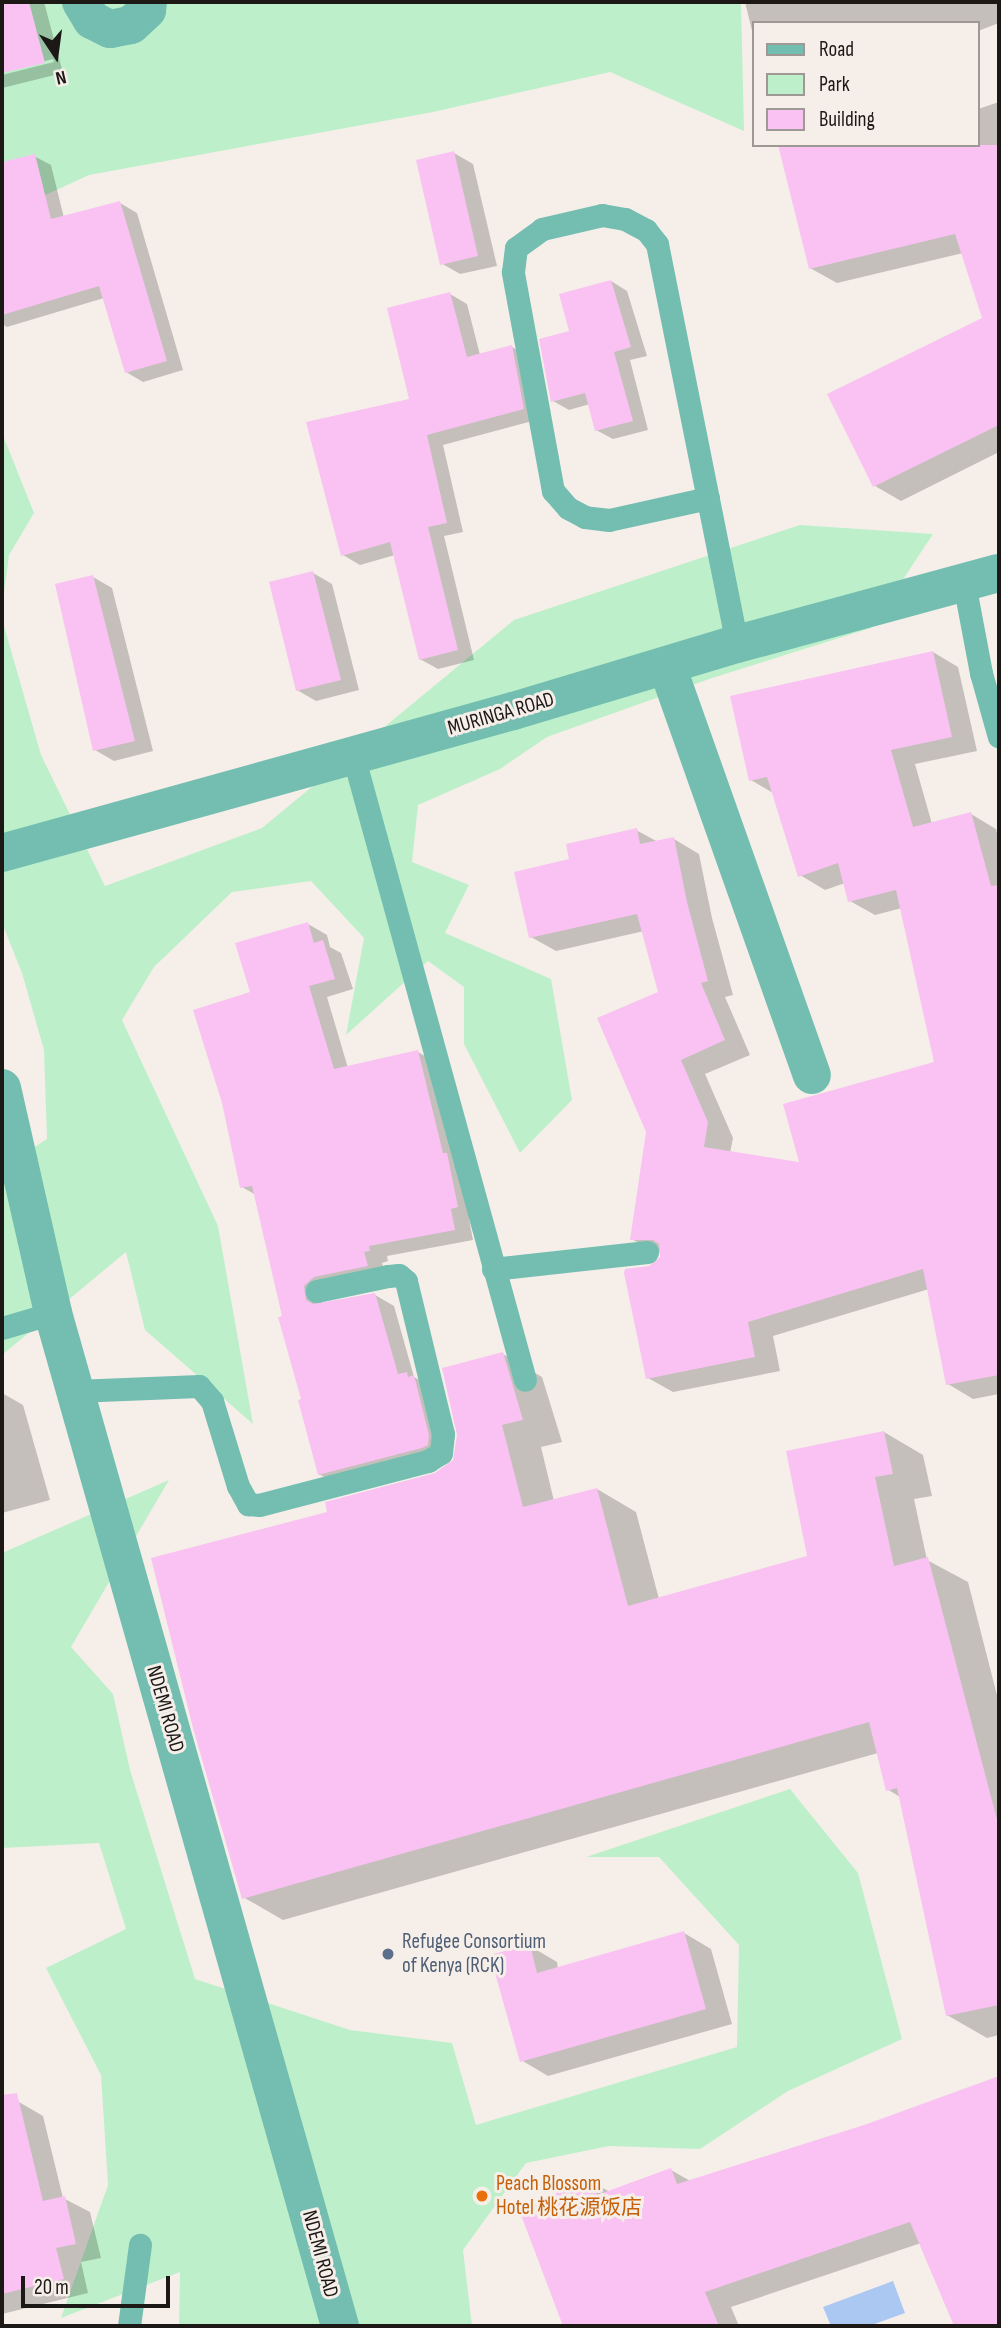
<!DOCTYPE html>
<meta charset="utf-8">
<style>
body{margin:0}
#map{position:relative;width:1001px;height:2328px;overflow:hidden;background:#f6efe9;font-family:"Sofia Sans Condensed","Noto Sans SC",sans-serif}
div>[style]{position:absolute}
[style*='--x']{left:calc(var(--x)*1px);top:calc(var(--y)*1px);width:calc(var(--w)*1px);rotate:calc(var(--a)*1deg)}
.green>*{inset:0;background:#bdf0ca}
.water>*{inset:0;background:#abc8f2}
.shadow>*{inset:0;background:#0003}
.building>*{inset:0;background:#f9c2f2}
.service>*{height:23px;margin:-11.5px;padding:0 11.5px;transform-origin:11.5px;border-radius:11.5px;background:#73beb1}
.minor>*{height:38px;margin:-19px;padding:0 19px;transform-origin:19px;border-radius:19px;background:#73beb1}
.dots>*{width:19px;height:19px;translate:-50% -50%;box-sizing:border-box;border:4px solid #f6efe9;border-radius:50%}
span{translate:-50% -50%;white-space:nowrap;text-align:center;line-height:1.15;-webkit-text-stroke:6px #f6efe9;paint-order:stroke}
.street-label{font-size:21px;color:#1b1816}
.service-label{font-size:21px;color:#4e5e75}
.left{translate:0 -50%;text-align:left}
.food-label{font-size:21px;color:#c56008}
.frame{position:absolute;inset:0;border:4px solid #1b1816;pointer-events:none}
.legend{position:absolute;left:752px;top:21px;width:228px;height:126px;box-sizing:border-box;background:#f6efe9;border:2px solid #9e9995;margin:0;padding:9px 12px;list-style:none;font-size:21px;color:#1b1816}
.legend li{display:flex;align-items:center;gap:14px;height:35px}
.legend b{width:35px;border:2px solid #9e9995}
.north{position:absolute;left:21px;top:21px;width:70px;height:70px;-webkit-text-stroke:5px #f6efe9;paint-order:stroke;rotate:167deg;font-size:19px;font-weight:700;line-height:28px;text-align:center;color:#1b1816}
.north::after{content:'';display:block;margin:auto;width:24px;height:32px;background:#1b1816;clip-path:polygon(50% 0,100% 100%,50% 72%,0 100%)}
.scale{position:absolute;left:21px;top:2276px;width:149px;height:32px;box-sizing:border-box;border:4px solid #1b1816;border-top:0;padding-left:9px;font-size:21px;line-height:24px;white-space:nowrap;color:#1b1816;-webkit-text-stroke:5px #f6efe9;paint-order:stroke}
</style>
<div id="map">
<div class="green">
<div style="clip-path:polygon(2px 2px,741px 2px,744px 131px,610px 72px,433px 112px,89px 175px,2px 215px)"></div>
<div style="clip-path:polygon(2px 433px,34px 513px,9px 555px,2px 608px)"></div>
<div style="clip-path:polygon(800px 525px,933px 534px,871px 628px,712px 678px,547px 737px,500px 769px,418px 805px,412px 862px,469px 885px,445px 933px,551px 979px,572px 1100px,520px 1153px,464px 1044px,464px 987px,428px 961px,346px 1035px,364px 938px,311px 881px,232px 892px,154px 967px,122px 1020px,218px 1226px,253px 1424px,145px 1330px,126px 1252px,2px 1355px,2px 1168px,47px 1139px,44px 1050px,22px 973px,2px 923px,2px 619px,41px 755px,105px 886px,262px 828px,514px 620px)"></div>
<div style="clip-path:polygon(169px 1480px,71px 1647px,113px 1694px,130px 1770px,195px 1979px,350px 2030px,452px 2043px,476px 2125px,737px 2047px,739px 1945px,659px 1857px,586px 1857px,790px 1789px,858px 1873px,902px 2039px,788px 2091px,700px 2149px,609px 2146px,526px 2163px,463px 2250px,472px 2326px,179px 2326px,180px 2272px,61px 2318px,108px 2185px,101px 2075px,46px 1968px,126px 1929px,99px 1843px,2px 1848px,2px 1553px)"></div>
</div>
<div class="water">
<div style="clip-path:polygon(893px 2281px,905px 2313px,869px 2326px,831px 2326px,823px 2307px)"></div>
</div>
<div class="shadow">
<div style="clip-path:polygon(2px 2px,44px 2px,63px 73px,2px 88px,2px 75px,54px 62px,53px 59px,2px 72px)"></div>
<div style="clip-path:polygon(745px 2px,999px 2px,999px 23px,978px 31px,978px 23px,754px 23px,754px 39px)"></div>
<div style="clip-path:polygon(999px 102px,999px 452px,901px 501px,875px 486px,984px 319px,963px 253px,837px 283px,810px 268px,978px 145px,978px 109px)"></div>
<div style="clip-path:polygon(454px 153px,473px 164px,497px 266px,460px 274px,441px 263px)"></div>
<div style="clip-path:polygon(34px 156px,51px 165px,64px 218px,120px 203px,137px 213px,183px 370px,143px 382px,126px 372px,104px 298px,7px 327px,2px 324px,2px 164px)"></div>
<div style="clip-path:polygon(611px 281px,627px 291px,647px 356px,630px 360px,648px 430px,613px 439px,596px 430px,590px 404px,569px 410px,553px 401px,572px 332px)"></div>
<div style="clip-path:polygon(450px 294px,467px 304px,480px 355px,512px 347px,529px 357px,540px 419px,443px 445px,463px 532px,444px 536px,474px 660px,438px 669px,420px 659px,395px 555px,360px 565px,343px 555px,411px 400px)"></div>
<div style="clip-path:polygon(313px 573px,332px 584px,359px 690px,316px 701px,297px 690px)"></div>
<div style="clip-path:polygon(93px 577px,112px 588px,153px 751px,114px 761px,95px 750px)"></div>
<div style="clip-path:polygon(933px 652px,958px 667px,977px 751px,915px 764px,932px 824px,971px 814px,996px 829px,999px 840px,999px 1394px,973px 1399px,948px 1384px,929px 1289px,773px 1336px,780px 1371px,673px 1392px,648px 1378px,650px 1267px,662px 1258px,661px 1253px,631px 1239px,648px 1131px,660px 993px,644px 931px,556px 951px,531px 937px,571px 860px,636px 830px,658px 842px,674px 839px,699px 854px,712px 918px,733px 995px,725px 997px,750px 1055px,705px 1074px,733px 1138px,730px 1153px,802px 1164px,936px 1063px,902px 908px,875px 915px,850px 901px,845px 883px,825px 890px,800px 875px,773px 793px,751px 780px)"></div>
<div style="clip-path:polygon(308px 924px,327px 935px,330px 947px,341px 953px,353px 989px,327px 997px,348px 1068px,418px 1052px,437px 1063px,476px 1217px,469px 1219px,473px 1240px,387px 1256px,388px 1261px,382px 1263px,386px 1276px,326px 1291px,321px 1306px,375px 1295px,394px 1306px,414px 1377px,433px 1388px,447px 1447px,338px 1485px,319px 1474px,256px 1195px,242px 1187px,252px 993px)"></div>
<div style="clip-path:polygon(503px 1354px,542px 1377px,562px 1442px,541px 1447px,554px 1501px,597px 1489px,636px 1512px,659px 1599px,809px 1557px,884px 1432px,923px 1455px,932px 1496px,914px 1499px,927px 1560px,968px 1582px,999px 1703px,999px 2035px,987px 2038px,947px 2015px,900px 1797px,887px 1789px,878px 1753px,283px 1920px,243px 1897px,330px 1513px,436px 1475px,455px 1461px)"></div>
<div style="clip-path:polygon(2px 1393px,23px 1405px,50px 1500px,2px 1513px)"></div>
<div style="clip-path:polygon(684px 1933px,711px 1949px,732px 2024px,548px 2076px,521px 2060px,530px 1946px,557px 1962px,558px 1969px)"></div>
<div style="clip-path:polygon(999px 2078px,999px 2326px,956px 2326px,921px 2243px,731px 2307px,739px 2326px,566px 2326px,520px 2208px,591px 2181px,610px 2192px,671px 2170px,692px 2182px,867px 2125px)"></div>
<div style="clip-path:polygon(19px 2102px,43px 2116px,63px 2198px,90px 2212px,101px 2258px,81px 2262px,88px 2293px,2px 2314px,2px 2106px)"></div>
</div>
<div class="building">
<div style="clip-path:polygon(2px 2px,29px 2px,45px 63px,2px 73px)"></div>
<div style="clip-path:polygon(778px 145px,999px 145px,999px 425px,873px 487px,827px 394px,982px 318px,955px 234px,809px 269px)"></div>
<div style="clip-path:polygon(454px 151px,478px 256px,440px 265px,416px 160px)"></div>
<div style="clip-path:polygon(35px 154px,51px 219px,120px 201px,167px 361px,125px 373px,99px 286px,2px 315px,2px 162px)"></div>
<div style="clip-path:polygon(611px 280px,631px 347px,614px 352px,633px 421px,595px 431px,585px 393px,551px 402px,539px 339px,569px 331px,559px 294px)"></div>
<div style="clip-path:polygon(450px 292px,467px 357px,512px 345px,524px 409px,427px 435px,447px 523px,428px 527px,458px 650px,419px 660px,390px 542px,341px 556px,306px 422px,409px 399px,387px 308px)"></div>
<div style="clip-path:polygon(313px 571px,341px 680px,296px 691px,269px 582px)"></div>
<div style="clip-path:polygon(93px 575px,135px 741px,93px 751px,55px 584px)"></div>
<div style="clip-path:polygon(933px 651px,952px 737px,891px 750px,913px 827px,971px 812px,991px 886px,999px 885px,999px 1375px,946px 1385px,923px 1269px,748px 1322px,755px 1357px,646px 1379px,624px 1273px,625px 1269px,649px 1266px,660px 1257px,659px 1244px,653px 1240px,630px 1240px,646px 1132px,597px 1018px,658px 992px,637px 914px,529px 938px,514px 872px,569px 859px,566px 844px,637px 828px,640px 844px,674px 837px,687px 902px,708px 981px,701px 983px,725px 1040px,681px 1060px,708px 1122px,704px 1147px,799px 1162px,783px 1104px,934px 1062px,896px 890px,848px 902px,838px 863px,798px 877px,767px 777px,749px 781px,730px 696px)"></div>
<div style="clip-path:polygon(308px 922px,314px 943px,323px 940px,335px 979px,309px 986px,334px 1069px,418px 1050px,443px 1153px,447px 1153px,458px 1207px,451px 1209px,455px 1230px,369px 1246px,370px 1251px,364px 1252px,368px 1266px,314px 1277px,304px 1286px,306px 1300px,313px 1304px,375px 1293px,398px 1374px,407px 1372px,408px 1377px,414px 1375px,429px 1435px,428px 1445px,422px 1448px,318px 1475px,298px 1400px,301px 1399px,278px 1317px,282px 1316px,252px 1186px,240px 1188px,222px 1103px,193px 1010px,250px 992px,235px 943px)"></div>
<div style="clip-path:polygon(503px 1352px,523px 1420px,502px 1425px,523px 1507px,597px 1488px,628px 1606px,807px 1556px,786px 1451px,884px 1431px,893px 1474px,875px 1477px,894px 1566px,928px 1557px,999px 1827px,999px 2005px,946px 2016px,897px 1788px,886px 1791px,869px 1722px,242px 1899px,193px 1728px,151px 1558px,327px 1512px,325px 1502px,435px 1473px,453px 1460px,457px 1435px,442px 1368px)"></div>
<div style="clip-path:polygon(684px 1931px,706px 2009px,520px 2062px,490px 1955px,530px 1944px,537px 1973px)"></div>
<div style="clip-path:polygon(999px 2076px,999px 2326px,954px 2326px,910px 2222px,705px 2292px,719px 2326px,563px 2326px,518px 2207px,591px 2180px,597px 2195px,671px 2168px,677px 2184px,867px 2124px)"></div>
<div style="clip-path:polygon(17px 2093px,43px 2201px,65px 2196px,76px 2244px,56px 2248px,64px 2279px,2px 2294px,2px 2095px)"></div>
</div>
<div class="service">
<div style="--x:708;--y:498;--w:101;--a:167.5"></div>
<div style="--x:609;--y:520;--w:24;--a:-173"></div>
<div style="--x:585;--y:517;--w:19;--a:-152"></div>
<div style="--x:568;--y:508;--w:23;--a:-131"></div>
<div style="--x:553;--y:491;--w:223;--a:-100.4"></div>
<div style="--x:513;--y:272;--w:24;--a:-83"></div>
<div style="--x:516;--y:248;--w:32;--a:-36"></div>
<div style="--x:542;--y:229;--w:62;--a:-13.1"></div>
<div style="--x:602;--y:215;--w:23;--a:10"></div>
<div style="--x:625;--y:219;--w:24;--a:28"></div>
<div style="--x:646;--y:230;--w:18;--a:52"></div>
<div style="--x:657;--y:244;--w:408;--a:78.7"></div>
<div style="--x:964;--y:583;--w:92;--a:79.3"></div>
<div style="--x:981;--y:673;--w:66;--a:74.3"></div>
<div style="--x:353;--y:755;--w:648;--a:74.61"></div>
<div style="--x:493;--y:1269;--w:155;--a:-6.3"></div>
<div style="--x:2;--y:1328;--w:53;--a:-16.4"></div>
<div style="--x:75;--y:1391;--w:124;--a:-2.3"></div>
<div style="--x:199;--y:1386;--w:20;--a:49"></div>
<div style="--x:212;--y:1401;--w:89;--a:73"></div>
<div style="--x:238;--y:1486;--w:21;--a:61"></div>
<div style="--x:248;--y:1504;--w:11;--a:5"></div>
<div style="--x:259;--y:1505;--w:175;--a:-14.6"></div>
<div style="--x:428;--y:1461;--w:15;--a:-32"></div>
<div style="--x:441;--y:1453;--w:19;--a:-84"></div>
<div style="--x:443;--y:1434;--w:157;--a:-103.6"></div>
<div style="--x:406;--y:1281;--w:9;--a:-139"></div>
<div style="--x:399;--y:1275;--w:11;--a:175"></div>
<div style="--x:388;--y:1276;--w:73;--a:168.1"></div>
<div style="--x:129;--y:2326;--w:82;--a:-82.3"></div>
</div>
<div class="minor">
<div style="--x:81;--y:2;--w:21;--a:59"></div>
<div style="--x:92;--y:20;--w:20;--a:27"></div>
<div style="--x:110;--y:29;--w:21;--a:-11"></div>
<div style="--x:131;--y:25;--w:22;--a:-43"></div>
<div style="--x:147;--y:10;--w:8;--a:-83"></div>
<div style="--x:667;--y:666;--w:434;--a:70.5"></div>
<div style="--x:2;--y:853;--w:530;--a:-15.53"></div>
<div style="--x:513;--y:711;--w:234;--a:-16.7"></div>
<div style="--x:737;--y:644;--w:271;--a:-15.2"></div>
<div style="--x:2;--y:1088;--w:231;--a:77.2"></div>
<div style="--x:53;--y:1313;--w:1053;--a:74.18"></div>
</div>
<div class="dots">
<div style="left:388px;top:1954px;background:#5c6f8a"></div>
<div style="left:482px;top:2196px;background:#e8710a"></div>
</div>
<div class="street-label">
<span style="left:501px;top:714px;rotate:-16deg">MURINGA ROAD</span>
<span style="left:165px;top:1709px;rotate:74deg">NDEMI ROAD</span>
<span style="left:320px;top:2254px;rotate:75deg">NDEMI ROAD</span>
</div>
<div class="service-label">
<span class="left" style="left:402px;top:1954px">Refugee Consortium<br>of Kenya (RCK)</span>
</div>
<div class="food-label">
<span class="left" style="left:496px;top:2196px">Peach Blossom<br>Hotel 桃花源饭店</span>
</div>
<div class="frame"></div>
<ul class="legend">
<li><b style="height:9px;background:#73beb1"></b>Road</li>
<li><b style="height:19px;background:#bdf0ca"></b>Park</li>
<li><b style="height:19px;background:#f9c2f2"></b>Building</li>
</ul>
<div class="north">N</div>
<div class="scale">20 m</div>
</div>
